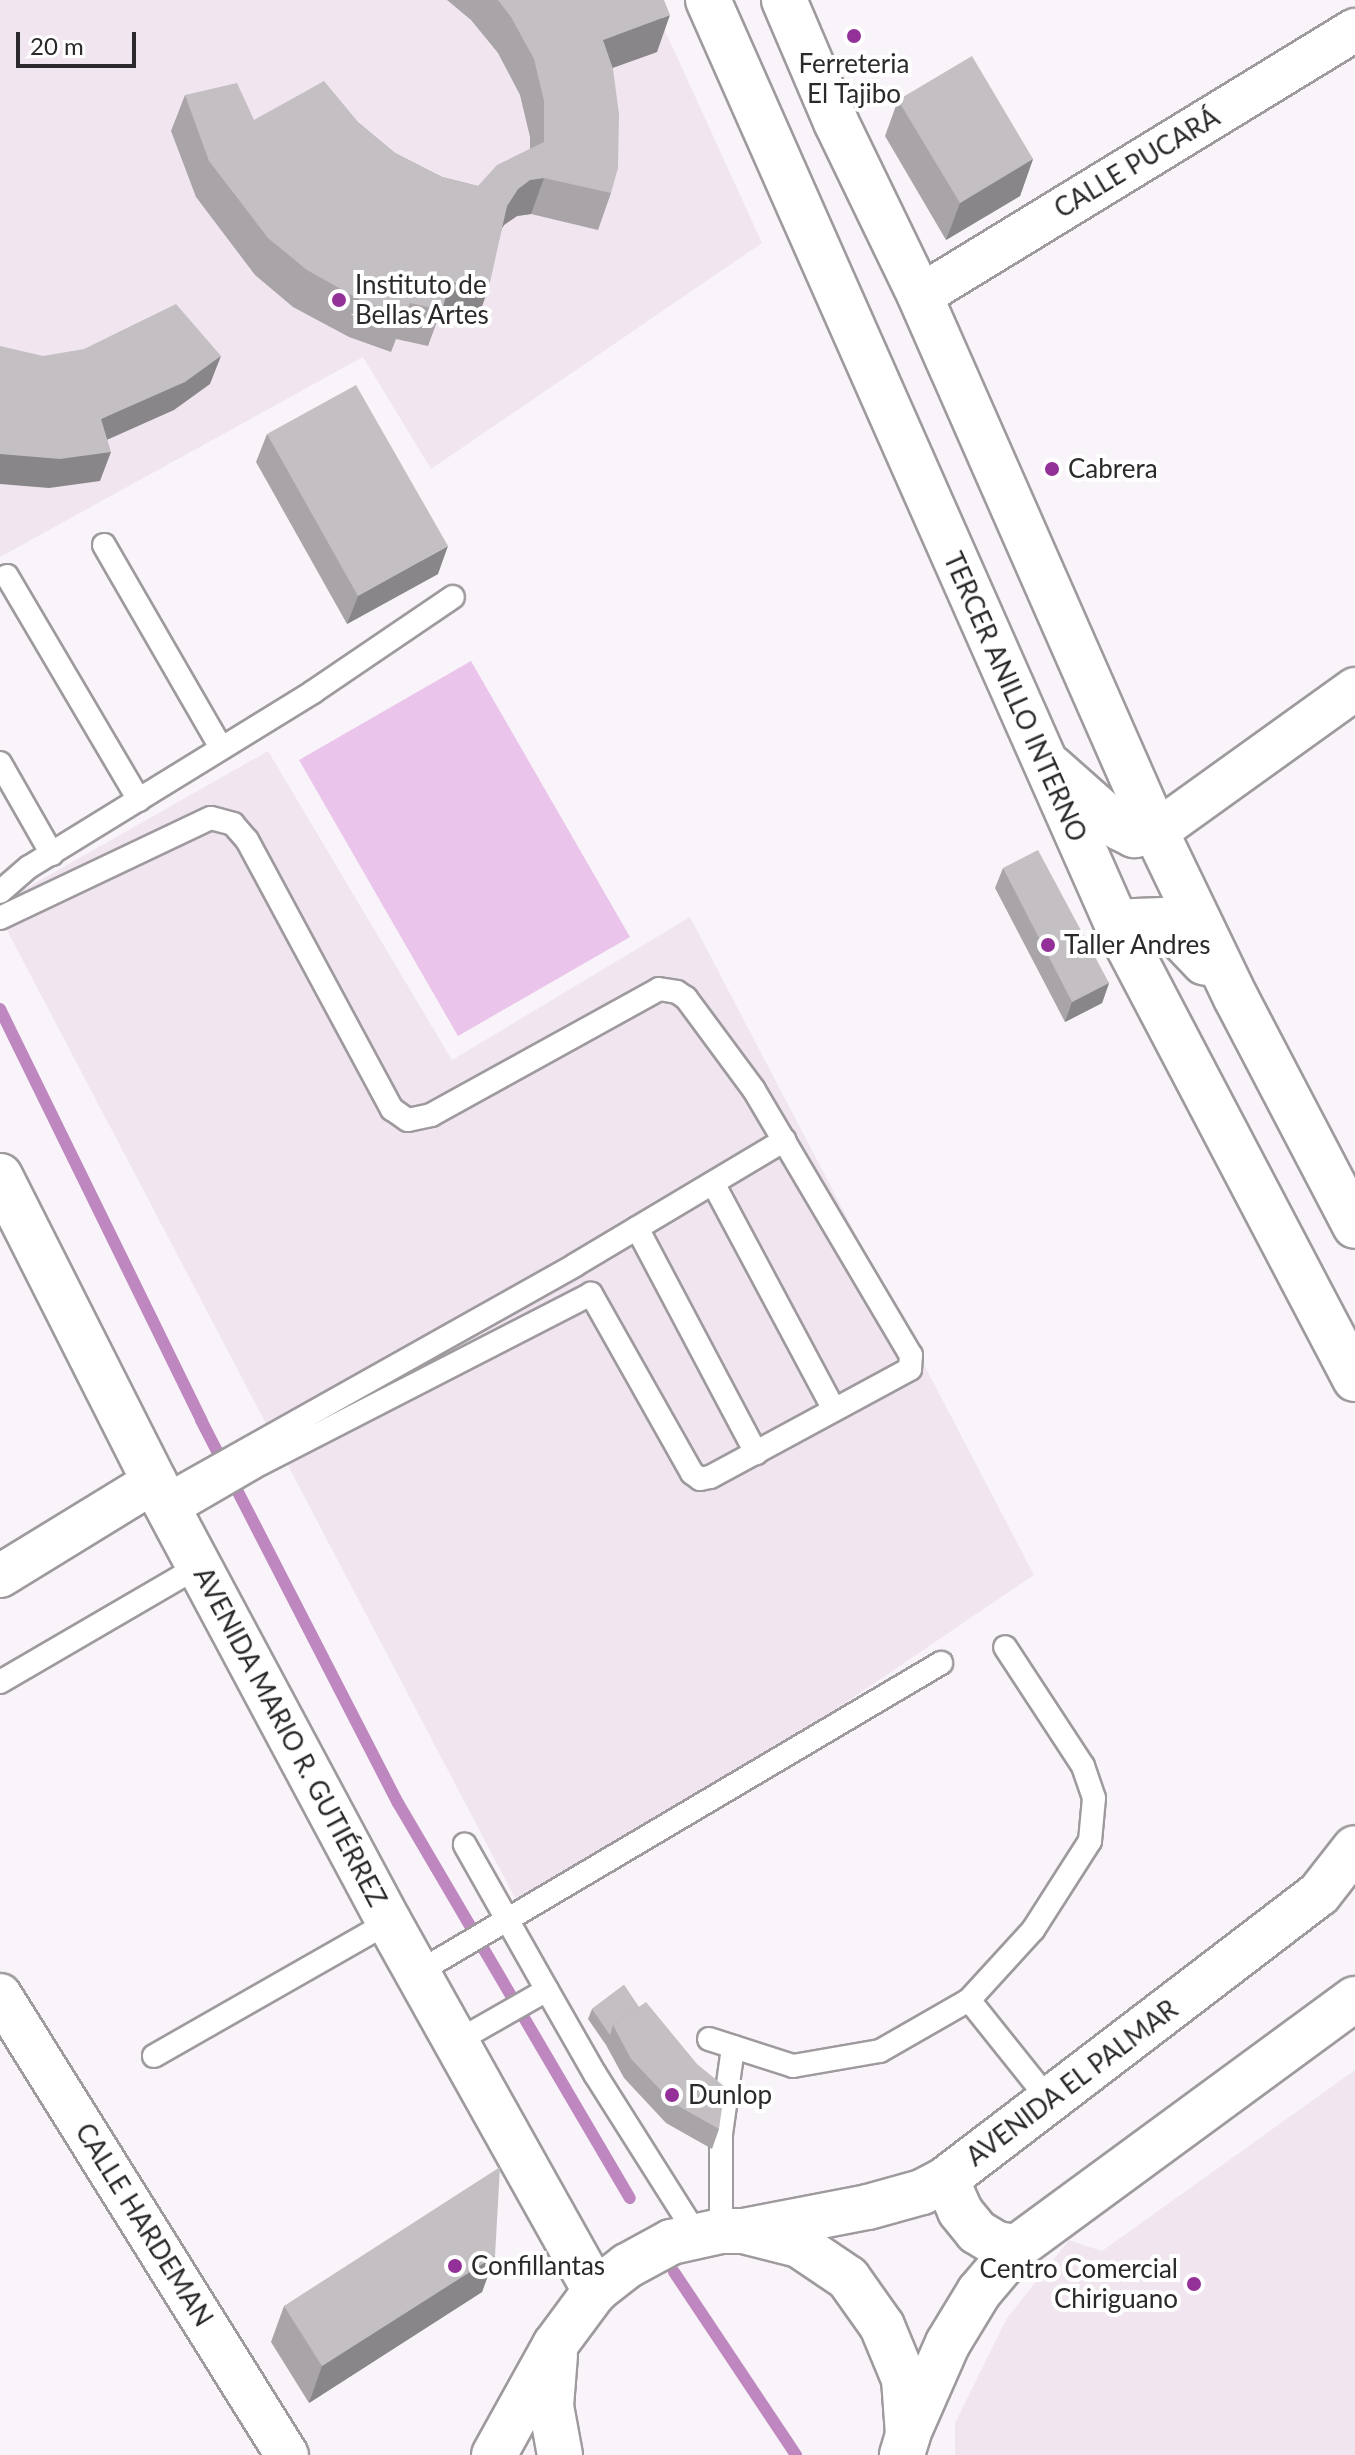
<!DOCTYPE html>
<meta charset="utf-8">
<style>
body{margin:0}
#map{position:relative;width:1355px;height:2455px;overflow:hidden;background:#f9f4f9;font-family:Lato,sans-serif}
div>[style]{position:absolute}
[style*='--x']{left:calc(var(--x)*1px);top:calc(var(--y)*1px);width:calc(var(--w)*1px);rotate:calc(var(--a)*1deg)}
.built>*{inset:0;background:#f1e6f0}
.green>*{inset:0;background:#ebc4eb}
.stream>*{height:12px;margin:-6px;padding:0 6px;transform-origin:6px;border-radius:6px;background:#bf87bf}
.roads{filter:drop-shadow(2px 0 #9e9a9e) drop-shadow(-2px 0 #9e9a9e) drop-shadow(0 2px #9e9a9e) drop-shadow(0 -2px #9e9a9e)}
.lane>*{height:22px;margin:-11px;padding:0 11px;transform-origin:11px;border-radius:11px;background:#fff}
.street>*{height:42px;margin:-21px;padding:0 21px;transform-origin:21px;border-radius:21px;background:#fff}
.secondary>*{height:44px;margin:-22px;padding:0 22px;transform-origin:22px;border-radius:22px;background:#fff}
.wall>*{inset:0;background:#a8a4a8}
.shaded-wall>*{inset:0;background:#888688}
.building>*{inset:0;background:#c3bfc3}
.dots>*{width:22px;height:22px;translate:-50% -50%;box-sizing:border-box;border:4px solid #fff;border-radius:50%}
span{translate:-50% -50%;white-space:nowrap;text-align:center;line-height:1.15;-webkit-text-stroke:8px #fff;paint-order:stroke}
.poi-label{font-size:26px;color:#2b292b}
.left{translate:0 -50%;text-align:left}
.right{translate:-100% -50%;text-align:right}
.street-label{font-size:26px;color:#2b292b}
.scale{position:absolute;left:16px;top:32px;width:120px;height:36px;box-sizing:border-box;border:4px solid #2b292b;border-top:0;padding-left:10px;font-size:24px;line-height:28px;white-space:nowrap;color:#2b292b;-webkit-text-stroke:6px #fff;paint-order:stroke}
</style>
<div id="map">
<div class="built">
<div style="clip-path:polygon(0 0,651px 0,762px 243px,431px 469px,363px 357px,0 557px)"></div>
<div style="clip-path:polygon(268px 751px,452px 1060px,690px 917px,1034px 1575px,526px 1919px,0 917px,0 903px)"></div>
<div style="clip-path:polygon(1355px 2070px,1355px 2455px,955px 2455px,955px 2423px,1007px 2318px,1069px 2240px,1102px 2251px)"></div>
</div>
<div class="green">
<div style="clip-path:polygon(471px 661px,630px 937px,458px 1036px,299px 760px)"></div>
</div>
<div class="stream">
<div style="--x:0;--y:1009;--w:458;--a:63.9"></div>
<div style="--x:201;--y:1420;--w:431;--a:62.8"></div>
<div style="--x:398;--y:1803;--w:458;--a:59.6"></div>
<div style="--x:674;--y:2272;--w:220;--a:56.3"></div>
</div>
<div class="roads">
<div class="lane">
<div style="--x:104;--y:545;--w:234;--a:60"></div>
<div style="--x:7;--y:576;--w:260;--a:59.5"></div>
<div style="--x:0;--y:763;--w:105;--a:60.3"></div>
<div style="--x:0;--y:892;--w:38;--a:-41"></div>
<div style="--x:29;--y:867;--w:334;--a:-31.6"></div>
<div style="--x:313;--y:692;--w:169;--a:-34.2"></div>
<div style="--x:0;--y:918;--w:233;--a:-25.4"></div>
<div style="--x:211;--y:818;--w:23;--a:15"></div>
<div style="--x:233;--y:824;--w:21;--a:49"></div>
<div style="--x:247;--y:840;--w:306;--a:61.7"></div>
<div style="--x:392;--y:1109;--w:19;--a:35"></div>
<div style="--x:408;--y:1120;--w:24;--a:-12"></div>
<div style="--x:431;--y:1115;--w:260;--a:-28.9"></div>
<div style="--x:659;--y:989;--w:18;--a:9"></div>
<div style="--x:677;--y:992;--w:11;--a:34"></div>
<div style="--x:686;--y:998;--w:114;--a:53.5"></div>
<div style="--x:754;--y:1090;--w:308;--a:59.4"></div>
<div style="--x:911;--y:1355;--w:14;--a:94"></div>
<div style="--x:910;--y:1369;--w:227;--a:151.6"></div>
<div style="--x:710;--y:1477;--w:10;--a:169"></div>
<div style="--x:700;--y:1479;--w:10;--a:-143"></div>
<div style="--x:692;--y:1473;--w:206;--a:-119.4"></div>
<div style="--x:591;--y:1294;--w:380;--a:152.8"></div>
<div style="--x:253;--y:1468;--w:94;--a:149.9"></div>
<div style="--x:713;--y:1183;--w:257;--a:61.9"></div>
<div style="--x:637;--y:1228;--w:255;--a:62.1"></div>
<div style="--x:162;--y:1497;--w:474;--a:-29.3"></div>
<div style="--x:575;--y:1265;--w:244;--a:-30.8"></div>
<div style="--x:0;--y:1682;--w:230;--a:-30.2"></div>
<div style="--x:417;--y:1973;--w:609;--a:-30.61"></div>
<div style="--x:547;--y:1990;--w:97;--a:60.3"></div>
<div style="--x:595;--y:2074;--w:189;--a:57.7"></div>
<div style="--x:969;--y:2000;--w:129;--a:51.3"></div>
<div style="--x:709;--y:2039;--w:88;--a:17.8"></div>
<div style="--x:793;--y:2066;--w:88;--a:-9.8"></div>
<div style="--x:880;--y:2051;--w:103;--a:-29.8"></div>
<div style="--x:969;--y:2000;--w:95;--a:-47.6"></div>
<div style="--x:1033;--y:1930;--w:106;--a:-57.4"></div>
<div style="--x:1090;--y:1841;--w:43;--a:-84.7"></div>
<div style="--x:1094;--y:1798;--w:34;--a:-109"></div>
<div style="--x:1083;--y:1766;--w:142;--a:-123.2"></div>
<div style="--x:454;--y:2043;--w:107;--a:-29.7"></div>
<div style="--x:547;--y:1990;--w:167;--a:-119.5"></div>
<div style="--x:154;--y:2056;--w:271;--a:-29.7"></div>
<div style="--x:721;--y:2231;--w:97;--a:-90"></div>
<div style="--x:721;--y:2134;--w:88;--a:-82.1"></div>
</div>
<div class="street">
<div style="--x:920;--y:296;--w:510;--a:-31.45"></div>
<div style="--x:1156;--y:832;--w:245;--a:-35.7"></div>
<div style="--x:0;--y:1576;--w:182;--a:-31.5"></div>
<div style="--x:0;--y:1995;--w:542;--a:58.04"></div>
</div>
<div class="secondary">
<div style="--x:708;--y:0;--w:1018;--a:66.13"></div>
<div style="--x:1120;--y:931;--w:506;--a:62.32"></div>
<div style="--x:784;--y:0;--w:133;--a:66.9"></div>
<div style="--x:836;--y:122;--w:193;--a:64.2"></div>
<div style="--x:920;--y:296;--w:586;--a:66.24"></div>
<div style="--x:1156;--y:832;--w:184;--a:64.3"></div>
<div style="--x:1236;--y:998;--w:257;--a:62.4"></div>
<div style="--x:1051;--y:767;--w:92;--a:41.5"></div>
<div style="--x:1120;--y:828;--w:16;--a:27"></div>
<div style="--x:1134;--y:835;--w:22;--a:-8"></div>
<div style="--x:1120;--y:931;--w:18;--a:-34"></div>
<div style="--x:1135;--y:921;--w:29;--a:-2"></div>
<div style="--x:1164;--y:920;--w:59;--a:46.4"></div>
<div style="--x:0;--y:1176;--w:360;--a:63.2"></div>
<div style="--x:162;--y:1497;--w:482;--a:61.9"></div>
<div style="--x:389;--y:1922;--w:423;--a:60.8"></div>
<div style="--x:946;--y:2179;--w:35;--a:66"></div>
<div style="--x:960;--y:2211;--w:27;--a:51"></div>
<div style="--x:977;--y:2232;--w:23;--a:31"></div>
<div style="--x:997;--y:2244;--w:20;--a:9"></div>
<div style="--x:743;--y:2231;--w:127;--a:-10.9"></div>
<div style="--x:868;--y:2207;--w:56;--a:-15.5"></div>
<div style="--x:922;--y:2192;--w:27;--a:-28"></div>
<div style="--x:946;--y:2179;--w:469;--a:-37.4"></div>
<div style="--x:1319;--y:1894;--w:58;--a:-52"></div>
<div style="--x:555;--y:2355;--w:51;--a:94.5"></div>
<div style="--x:551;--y:2406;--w:50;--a:79.6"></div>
<div style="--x:910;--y:2429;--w:94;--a:-66.2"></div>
<div style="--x:948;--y:2343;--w:60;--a:-58.7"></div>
<div style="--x:979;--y:2292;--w:59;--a:-49.8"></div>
<div style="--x:1017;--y:2247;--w:419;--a:-36.3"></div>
<div style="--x:494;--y:2455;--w:126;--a:-61"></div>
<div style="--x:555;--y:2345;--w:67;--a:-53.5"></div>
<div style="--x:595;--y:2291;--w:41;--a:-38"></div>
<div style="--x:627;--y:2266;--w:50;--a:-28.6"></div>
<div style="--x:671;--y:2242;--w:51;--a:-12.4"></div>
<div style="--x:721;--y:2231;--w:22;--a:0"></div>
<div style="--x:743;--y:2231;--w:58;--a:14"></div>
<div style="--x:799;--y:2245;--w:59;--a:34"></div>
<div style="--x:848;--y:2278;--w:59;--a:54.7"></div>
<div style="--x:882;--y:2326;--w:57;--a:67.5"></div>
<div style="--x:904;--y:2379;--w:56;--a:85.9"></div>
<div style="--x:908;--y:2435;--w:21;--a:107"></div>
</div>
</div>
<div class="wall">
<div style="clip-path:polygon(447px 0,664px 0,657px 52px,613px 68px,611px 193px,598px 230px,531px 214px,517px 216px,504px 225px,502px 228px,476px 323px,438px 319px,428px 346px,396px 339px,391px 352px,349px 337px,293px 307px,255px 275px,196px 197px,171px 131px,185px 95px,254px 120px,359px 123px,395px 153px,442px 177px,478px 186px,530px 149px,530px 137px,520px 95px,498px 53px,471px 20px)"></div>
<div style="clip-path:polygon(898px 100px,1033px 159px,1020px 196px,946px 240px,885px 136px)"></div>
<div style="clip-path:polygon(267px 434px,438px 574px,347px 624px,256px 462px)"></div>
<div style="clip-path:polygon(1003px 868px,1109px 983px,1102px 1003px,1065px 1022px,995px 888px)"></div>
<div style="clip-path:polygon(624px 1985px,719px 2129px,712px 2149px,666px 2123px,624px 2078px,606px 2045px,588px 2019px,592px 2009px)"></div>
<div style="clip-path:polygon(495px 2256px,482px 2292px,309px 2403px,271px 2342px,284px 2306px)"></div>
</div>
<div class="shaded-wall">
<div style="clip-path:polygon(670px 15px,657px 52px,589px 76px,603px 40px)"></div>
<div style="clip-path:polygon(1033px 159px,1020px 196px,946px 240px,960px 203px)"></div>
<div style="clip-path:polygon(544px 178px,531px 214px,517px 216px,504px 225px,494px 242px,507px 206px,518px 189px,530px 180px)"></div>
<div style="clip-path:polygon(450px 282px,489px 287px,476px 323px,438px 319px)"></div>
<div style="clip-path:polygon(221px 356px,210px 384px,174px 410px,91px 447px,101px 419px)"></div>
<div style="clip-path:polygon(111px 452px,100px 481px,49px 488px,0 484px,0 454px)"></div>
<div style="clip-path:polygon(448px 546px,438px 574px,347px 624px,358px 596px)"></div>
<div style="clip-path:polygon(1109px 983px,1102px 1003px,1065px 1022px,1072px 1002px)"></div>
<div style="clip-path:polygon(495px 2256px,482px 2292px,309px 2403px,322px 2366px)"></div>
</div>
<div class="building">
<div style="clip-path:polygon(498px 0,664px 0,670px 15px,603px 40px,613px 69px,619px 114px,618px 168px,611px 193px,544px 178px,530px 180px,518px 189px,507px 206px,489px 287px,450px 282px,442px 310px,410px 303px,405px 316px,362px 301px,307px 270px,268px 238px,209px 161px,185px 95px,237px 83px,254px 120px,324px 81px,359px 123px,395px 153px,442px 177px,478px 186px,497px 165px,544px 142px,544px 101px,534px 59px,511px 17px)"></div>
<div style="clip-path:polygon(972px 56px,1033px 159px,960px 203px,898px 100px)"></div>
<div style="clip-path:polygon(176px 304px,221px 356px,185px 382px,101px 419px,111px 452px,60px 459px,0 454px,0 346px,43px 356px,84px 349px)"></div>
<div style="clip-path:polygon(356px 385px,448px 546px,358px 596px,267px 434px)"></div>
<div style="clip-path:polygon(1038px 850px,1109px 983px,1072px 1002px,1003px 868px)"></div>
<div style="clip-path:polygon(624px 1985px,639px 2007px,613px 2025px,610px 2035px,592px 2009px)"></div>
<div style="clip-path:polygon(646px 2002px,697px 2064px,725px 2087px,719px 2129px,673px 2103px,631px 2059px,613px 2025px)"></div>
<div style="clip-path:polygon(500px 2167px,495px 2256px,322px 2366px,284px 2306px)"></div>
</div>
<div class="dots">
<div style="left:854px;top:36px;background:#943198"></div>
<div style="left:339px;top:300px;background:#943198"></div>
<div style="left:1052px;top:469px;background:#943198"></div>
<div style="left:1048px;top:945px;background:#943198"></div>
<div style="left:672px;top:2095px;background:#943198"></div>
<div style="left:455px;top:2266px;background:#943198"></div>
<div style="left:1194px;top:2284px;background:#943198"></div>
</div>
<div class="poi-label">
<span style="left:854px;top:79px">Ferreteria<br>El Tajibo</span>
<span class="left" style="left:355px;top:300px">Instituto de<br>Bellas Artes</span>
<span class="left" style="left:1068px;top:469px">Cabrera</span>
<span class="left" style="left:1064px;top:945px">Taller Andres</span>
<span class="left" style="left:688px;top:2095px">Dunlop</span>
<span class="left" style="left:471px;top:2266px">Confillantas</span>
<span class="right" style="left:1178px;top:2284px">Centro Comercial<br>Chiriguano</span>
</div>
<div class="street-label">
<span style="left:1137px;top:163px;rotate:-31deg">CALLE PUCARÁ</span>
<span style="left:1015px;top:697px;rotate:66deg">TERCER ANILLO INTERNO</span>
<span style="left:290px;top:1737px;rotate:62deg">AVENIDA MARIO R. GUTIÉRREZ</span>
<span style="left:1072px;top:2083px;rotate:-37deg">AVENIDA EL PALMAR</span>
<span style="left:144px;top:2225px;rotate:58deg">CALLE HARDEMAN</span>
</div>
<div class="scale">20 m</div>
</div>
